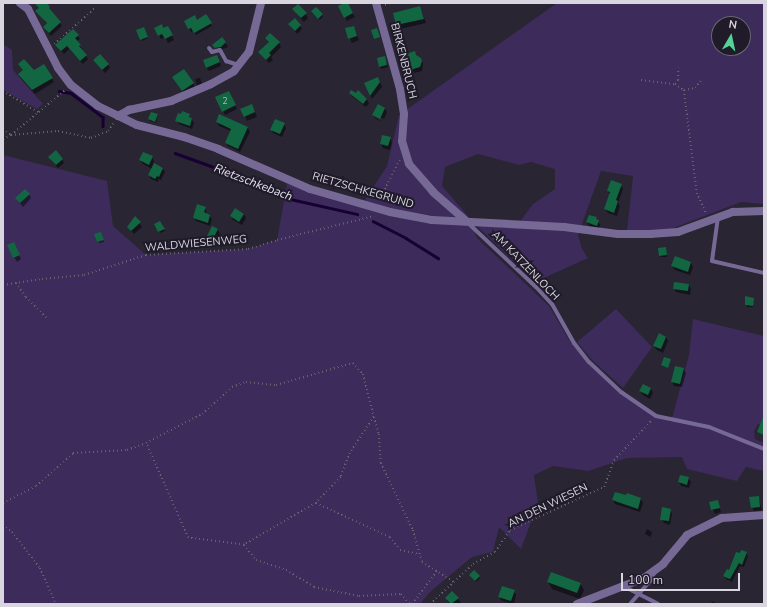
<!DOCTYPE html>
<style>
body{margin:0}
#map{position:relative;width:767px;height:607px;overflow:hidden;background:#292533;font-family:"Nunito Sans",sans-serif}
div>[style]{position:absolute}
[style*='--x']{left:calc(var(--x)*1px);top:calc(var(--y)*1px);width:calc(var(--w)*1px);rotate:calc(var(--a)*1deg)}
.green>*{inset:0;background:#3c2b5b}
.shadow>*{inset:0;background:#0007}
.stream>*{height:2.5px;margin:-1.25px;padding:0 1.25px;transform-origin:1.25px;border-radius:1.25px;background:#180034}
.building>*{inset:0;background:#126642}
.path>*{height:1.5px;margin-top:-0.75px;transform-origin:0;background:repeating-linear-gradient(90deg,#66626f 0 1px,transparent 0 4px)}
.lane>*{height:4px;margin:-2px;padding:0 2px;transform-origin:2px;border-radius:2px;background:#776996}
.street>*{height:8px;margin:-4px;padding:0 4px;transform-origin:4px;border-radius:4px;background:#776996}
span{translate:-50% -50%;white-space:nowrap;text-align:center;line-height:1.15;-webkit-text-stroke:4px #1f1b29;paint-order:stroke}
.number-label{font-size:9px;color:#a7bab8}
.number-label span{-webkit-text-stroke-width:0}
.street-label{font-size:11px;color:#d9d6e0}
.water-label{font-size:12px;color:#e6e1f3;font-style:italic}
.frame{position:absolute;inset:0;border:4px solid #d9d6e0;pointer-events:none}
.north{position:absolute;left:711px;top:16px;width:40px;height:40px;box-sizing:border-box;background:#1f1b29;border:1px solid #696672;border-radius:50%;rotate:9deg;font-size:11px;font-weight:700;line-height:16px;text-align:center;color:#d9d6e0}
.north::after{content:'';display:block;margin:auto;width:14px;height:18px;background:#54d396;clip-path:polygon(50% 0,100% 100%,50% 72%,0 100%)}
.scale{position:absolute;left:621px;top:573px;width:119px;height:18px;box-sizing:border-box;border:2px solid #d9d6e0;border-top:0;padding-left:5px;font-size:12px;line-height:14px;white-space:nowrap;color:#d9d6e0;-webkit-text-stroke:3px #1f1b29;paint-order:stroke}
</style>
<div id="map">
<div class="green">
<div style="clip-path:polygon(evenodd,557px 3px,764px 3px,764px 204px,741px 202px,668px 230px,627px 231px,633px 176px,601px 171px,578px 235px,582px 249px,588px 258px,535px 282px,475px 224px,518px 227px,521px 220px,533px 204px,555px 189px,555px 169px,531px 162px,519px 165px,478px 154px,445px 167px,442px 186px,467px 215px,477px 238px,549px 306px,571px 343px,574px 343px,589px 362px,621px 392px,671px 422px,689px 355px,693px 319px,764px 336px,764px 426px,758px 424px,754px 431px,755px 439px,764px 443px,764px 471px,746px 467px,737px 481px,687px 469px,682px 457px,627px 458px,588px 471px,553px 466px,534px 475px,538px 503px,521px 549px,499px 527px,493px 552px,472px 557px,430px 592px,420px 604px,3px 604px,3px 155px,107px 181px,113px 226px,146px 255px,248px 249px,277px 240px,288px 179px,363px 203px,387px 166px,399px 115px,557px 3px,719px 24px,743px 24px,743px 48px,719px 48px,719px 24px)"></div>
<div style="clip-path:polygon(3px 44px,12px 50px,13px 70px,43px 104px,37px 109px,3px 90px)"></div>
<div style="clip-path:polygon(616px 309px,652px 347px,623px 388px,592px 360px,577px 342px)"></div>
</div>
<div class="shadow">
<div style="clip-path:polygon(34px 3px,45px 3px,62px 26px,51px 36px,46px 30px,47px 24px,37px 11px,40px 9px)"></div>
<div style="clip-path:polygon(346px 3px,355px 17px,347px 21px,345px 17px)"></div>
<div style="clip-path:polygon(420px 7px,426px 23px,400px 29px,394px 14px)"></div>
<div style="clip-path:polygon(316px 8px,323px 16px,320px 20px,314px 13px)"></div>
<div style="clip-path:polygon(296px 13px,306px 14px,308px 18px,304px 22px)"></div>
<div style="clip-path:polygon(206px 16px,212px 26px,196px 35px,194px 30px,191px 32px,186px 21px,197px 21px)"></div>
<div style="clip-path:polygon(290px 24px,300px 25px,302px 29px,297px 34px)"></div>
<div style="clip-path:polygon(353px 26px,359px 40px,352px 43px,346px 29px)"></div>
<div style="clip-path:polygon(155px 28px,170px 31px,174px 40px,168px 43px,165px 37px,161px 39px)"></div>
<div style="clip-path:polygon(145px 30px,148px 38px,142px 41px,138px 31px)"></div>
<div style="clip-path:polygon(78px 36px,80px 39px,77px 41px,88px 59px,83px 64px,69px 49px,64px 54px,59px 48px)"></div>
<div style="clip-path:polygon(222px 38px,228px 47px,218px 51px,214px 45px)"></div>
<div style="clip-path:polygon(266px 38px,279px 43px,281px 47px,271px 57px,273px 60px,269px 63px,259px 52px,269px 43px)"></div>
<div style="clip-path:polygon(407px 55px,421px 59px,423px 63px,422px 71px,414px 73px)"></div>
<div style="clip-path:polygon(378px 59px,385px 59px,388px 67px,381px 69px)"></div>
<div style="clip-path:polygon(219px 60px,221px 66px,209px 71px,206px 67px)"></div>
<div style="clip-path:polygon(19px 64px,33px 71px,44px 65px,54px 82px,35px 94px,21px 78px,24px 71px)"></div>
<div style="clip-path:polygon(97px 64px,108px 64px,110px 68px,105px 73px)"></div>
<div style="clip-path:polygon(200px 78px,202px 84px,197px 86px,195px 79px)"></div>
<div style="clip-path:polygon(176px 81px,193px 83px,195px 87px,184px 94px)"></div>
<div style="clip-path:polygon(380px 82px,382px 87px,372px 99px,365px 83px)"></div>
<div style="clip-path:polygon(358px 92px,366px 98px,369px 103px,366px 107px,353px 97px,350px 93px,356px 94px)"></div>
<div style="clip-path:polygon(230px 96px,237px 109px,225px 115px,223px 111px)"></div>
<div style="clip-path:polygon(242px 109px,254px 109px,257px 117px,247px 121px)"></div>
<div style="clip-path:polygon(385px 109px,387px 112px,384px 119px,375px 115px,375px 117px,382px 122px,376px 119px,373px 115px)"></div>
<div style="clip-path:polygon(158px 115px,156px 123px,150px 121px,149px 119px)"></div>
<div style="clip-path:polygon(189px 115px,194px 123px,192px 129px,179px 124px,177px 120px)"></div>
<div style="clip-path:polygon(220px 115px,248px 128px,250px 132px,240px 152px,228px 146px,226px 143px,231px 131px,219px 126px,217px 122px)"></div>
<div style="clip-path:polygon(284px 124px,286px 128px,282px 137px,273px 133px,271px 130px)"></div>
<div style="clip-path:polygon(390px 138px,392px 142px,390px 150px,383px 148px,381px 144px)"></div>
<div style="clip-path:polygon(152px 157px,154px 161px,153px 164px,163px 169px,165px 172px,161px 180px,159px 179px,158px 182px,151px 179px,149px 175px,152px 169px,143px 164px,140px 160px)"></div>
<div style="clip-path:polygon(62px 159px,64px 163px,58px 168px,52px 161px)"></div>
<div style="clip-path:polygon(621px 185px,623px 189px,618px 203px,620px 206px,617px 216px,608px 213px,605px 209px,610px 195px,608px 191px)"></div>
<div style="clip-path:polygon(29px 194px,31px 198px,23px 207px,16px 198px)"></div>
<div style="clip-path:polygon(205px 208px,207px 214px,212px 219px,210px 226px,196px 221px,194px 218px)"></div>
<div style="clip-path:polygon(244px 214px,246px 218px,242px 225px,233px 220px,231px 216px)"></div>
<div style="clip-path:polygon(135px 218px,142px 227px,134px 234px,128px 227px)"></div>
<div style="clip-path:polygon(596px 218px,600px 225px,599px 229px,589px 226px,587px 222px)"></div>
<div style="clip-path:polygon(160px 222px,165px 231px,160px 233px,155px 225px)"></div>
<div style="clip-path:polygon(212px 227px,218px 230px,220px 234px,216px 242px,210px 240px,208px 236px)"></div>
<div style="clip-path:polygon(101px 234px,104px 242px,99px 243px,95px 235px)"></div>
<div style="clip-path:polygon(8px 246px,15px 247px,21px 259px,17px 262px)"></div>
<div style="clip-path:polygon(666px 248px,667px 257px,661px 257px,660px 256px)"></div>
<div style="clip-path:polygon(691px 263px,693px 267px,690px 275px,675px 270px,672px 266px)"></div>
<div style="clip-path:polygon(675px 283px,689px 285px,691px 289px,690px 295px,676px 292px,674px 289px)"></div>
<div style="clip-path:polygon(753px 298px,753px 307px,747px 307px,746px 305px)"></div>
<div style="clip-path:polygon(666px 337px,668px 341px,663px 353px,657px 350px,654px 346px)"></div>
<div style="clip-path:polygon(683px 369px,686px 373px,682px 387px,674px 386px,672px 382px)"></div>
<div style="clip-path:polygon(643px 385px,651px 389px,653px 393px,650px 399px,643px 395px,640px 391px)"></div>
<div style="clip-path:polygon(688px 478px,691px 482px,689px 488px,681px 486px,679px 482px)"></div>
<div style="clip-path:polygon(758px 497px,762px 510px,754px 511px,752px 507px)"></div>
<div style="clip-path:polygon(641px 499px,643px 503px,640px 512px,615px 504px,613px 500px)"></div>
<div style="clip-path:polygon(717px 501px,721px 512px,715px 514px,710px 503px)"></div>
<div style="clip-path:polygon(670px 510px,672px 514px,670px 525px,664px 523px,661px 519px)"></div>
<div style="clip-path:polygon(647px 529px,652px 532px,651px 537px,645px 534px)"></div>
<div style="clip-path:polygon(746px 553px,748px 556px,744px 567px,740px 566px,732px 582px,726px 579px,724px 576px,730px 572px,741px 554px)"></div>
<div style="clip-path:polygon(471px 576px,479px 576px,480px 578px,476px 582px)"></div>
<div style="clip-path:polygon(548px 582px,580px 583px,584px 590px,580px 599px,552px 589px)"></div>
<div style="clip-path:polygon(514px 591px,516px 595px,514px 604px,502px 601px,499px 597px)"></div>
<div style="clip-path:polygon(452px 592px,458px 599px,461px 603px,459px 604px,450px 604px,448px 602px,446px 598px)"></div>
<div style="clip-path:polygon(712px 601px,717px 604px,711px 604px)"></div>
</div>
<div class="stream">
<div style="--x:59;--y:91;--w:12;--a:9"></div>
<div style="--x:71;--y:93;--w:40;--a:37"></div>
<div style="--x:103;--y:117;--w:9;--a:90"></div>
<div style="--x:175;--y:153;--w:62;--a:19.9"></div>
<div style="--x:233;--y:174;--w:58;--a:24.4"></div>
<div style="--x:286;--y:198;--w:73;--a:12.7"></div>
<div style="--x:373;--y:221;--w:37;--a:27"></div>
<div style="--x:406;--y:238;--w:38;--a:32"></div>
</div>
<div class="building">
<div style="clip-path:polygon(34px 3px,47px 3px,50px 7px,49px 8px,61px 22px,49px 33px,43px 27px,47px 23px,35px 11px,39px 8px)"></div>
<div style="clip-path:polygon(344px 3px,348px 3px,353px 13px,344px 18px,338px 6px)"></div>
<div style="clip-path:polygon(298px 4px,307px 13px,301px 18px,292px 9px)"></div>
<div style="clip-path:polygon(420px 6px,424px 19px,396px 25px,393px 13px)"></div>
<div style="clip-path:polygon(316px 7px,323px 14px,318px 19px,311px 11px)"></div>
<div style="clip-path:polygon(206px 14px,212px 23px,194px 33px,191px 28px,188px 29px,184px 21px,195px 15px,197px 20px)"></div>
<div style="clip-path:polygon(295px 18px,301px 25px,295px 31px,288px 24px)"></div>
<div style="clip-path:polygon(162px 24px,163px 28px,168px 26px,173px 35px,165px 39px,162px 34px,158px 36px,154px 28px)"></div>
<div style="clip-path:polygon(354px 26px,357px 36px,348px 39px,345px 28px)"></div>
<div style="clip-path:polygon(144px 27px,148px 37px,140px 40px,136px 30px)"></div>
<div style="clip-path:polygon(377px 28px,380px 37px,374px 39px,371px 30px)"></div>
<div style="clip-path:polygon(73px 29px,79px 35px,75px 38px,81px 45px,79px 46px,87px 55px,80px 61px,67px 46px,61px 51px,55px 45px)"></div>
<div style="clip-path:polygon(270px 33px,280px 42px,269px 53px,271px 55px,266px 60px,258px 52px,269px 42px,265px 38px)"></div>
<div style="clip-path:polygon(222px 37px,226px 42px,221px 47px,215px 48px,212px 45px)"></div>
<div style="clip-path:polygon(415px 51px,416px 55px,421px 58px,422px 61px,420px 67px,410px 70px,406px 54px)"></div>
<div style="clip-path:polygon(100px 54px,109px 64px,102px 70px,93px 60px)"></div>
<div style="clip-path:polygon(217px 55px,220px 62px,206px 68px,203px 60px)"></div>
<div style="clip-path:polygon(385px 56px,387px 65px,379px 67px,377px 58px)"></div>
<div style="clip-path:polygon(24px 59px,34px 70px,44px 64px,53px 78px,32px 90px,18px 74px,23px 70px,18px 64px)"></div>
<div style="clip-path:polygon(184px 69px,194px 83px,182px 91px,172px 77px)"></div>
<div style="clip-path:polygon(378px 77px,380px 82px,370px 96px,364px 83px)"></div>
<div style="clip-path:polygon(351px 90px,356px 93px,358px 90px,367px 99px,363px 104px,349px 93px)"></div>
<div style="clip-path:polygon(229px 91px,236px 105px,222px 112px,215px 97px)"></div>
<div style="clip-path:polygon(252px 104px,255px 112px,244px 117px,240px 109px)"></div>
<div style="clip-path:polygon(378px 104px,385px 108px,380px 119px,372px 115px)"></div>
<div style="clip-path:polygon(182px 111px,190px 114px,189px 117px,192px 118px,190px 126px,175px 121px,178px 113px,181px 114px)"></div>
<div style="clip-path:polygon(151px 112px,158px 114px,155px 122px,148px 119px)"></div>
<div style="clip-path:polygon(219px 114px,248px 127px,238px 149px,225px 143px,231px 129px,216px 122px)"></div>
<div style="clip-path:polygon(275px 119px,285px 123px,280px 134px,270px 130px)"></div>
<div style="clip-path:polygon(382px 135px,391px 137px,388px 146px,380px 144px)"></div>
<div style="clip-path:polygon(56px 150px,63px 159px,56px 165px,48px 157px)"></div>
<div style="clip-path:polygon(143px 152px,153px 156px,149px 165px,139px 160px)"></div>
<div style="clip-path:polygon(154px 163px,163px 168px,159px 177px,157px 176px,155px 179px,148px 175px)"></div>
<div style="clip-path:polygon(611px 180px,622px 184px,616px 200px,618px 201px,614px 213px,604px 209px,610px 192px,607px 191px)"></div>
<div style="clip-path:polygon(25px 189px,30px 194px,20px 203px,15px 198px)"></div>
<div style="clip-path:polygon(197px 204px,206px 207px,204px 212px,210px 215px,208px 223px,193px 218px)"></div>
<div style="clip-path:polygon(235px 208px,244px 214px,239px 222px,230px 216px)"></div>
<div style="clip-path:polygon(589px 215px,597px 217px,596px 219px,599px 220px,597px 226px,586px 222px)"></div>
<div style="clip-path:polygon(135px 216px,141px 222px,131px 231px,127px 227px)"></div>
<div style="clip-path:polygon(160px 221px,165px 229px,158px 232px,154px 224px)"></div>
<div style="clip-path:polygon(212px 226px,218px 229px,213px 239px,207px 236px)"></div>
<div style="clip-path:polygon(101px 232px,104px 240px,97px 242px,94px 234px)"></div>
<div style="clip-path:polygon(14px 242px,20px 255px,13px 258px,7px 245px)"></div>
<div style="clip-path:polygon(666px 247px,667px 255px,659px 256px,658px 248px)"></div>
<div style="clip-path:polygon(675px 256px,691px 262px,688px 272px,671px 266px)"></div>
<div style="clip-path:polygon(674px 282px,689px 284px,688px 291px,673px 289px)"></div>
<div style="clip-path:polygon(745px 296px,754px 298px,753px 306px,745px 305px)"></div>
<div style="clip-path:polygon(659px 333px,666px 337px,661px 349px,653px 346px)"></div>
<div style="clip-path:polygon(664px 357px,671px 359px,668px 368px,661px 365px)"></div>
<div style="clip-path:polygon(675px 366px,684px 368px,680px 384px,671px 382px)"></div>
<div style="clip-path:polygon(643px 384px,651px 388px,648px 395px,639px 391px)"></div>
<div style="clip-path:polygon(764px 415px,764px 435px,757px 432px)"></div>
<div style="clip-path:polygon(680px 475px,689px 477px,687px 485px,678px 482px)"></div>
<div style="clip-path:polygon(615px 492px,626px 495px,627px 493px,641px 498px,638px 509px,612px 500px)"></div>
<div style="clip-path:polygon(759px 496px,760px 507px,751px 508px,749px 497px)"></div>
<div style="clip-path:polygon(718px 500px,720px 508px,711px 510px,709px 502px)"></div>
<div style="clip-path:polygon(662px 507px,671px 509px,669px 521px,660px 520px)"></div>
<div style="clip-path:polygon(741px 550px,747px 552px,742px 565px,739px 563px,730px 579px,727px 578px,723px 576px,727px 569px,729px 570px,736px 552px,740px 553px)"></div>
<div style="clip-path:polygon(474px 570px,480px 576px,475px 581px,469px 575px)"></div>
<div style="clip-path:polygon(551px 572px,581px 583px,577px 593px,547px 582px)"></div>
<div style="clip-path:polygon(502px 586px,515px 590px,511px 601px,498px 597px)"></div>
<div style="clip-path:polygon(452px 591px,459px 598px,451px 604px,445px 598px)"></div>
</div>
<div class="path">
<div style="--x:385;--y:5;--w:5;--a:-22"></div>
<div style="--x:54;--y:44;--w:56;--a:-41.4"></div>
<div style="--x:641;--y:80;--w:34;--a:7"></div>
<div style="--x:675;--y:84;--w:11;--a:34"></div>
<div style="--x:684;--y:90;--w:11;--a:-10"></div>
<div style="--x:695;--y:88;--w:11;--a:-52"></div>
<div style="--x:675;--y:84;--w:5;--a:-53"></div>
<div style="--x:678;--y:80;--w:12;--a:-90"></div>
<div style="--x:684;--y:90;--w:104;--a:82.8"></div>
<div style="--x:697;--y:193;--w:22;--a:66"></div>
<div style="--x:3;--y:91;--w:41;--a:31"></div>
<div style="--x:3;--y:129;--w:10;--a:37"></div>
<div style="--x:11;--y:135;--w:70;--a:-39.8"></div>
<div style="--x:3;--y:139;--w:9;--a:-27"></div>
<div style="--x:11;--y:135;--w:47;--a:-4.9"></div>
<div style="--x:58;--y:131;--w:34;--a:12"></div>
<div style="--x:91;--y:138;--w:18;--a:-22"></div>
<div style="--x:108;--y:131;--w:11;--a:-56"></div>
<div style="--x:379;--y:200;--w:46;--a:-62.9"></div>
<div style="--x:16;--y:283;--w:17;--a:54"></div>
<div style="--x:26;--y:297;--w:31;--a:45"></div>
<div style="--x:3;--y:285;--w:39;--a:-9"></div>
<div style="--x:42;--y:279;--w:42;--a:-5.4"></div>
<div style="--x:84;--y:275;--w:65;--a:-17.9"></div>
<div style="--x:146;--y:255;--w:102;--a:-3.4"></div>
<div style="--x:248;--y:249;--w:30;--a:-17"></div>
<div style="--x:277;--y:240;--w:100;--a:-13.9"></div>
<div style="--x:374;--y:417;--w:18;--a:74"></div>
<div style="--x:379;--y:434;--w:29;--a:86"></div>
<div style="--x:381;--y:463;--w:74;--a:64.5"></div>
<div style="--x:413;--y:530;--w:33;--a:74"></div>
<div style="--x:422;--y:562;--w:38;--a:32"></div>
<div style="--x:3;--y:503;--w:37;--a:-27"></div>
<div style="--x:36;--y:486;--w:50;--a:-41.7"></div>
<div style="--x:73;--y:453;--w:54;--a:-3.2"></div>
<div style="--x:127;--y:450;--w:20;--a:-20"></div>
<div style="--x:146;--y:443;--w:63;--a:-27.4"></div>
<div style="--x:202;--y:414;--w:40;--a:-42"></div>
<div style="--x:232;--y:387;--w:15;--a:-20"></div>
<div style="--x:246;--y:382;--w:30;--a:6"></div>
<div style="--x:276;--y:385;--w:80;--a:-15.9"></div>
<div style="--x:353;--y:363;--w:15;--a:48"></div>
<div style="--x:363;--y:374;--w:44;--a:75.7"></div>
<div style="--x:374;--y:417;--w:43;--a:123.7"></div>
<div style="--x:350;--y:453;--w:26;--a:111"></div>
<div style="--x:341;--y:477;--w:36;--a:134"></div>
<div style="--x:316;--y:503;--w:83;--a:149.7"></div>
<div style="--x:244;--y:545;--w:56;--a:-172.9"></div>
<div style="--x:188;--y:538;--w:104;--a:-113.9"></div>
<div style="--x:316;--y:503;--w:81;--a:24.7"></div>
<div style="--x:390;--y:537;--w:16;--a:52"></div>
<div style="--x:400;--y:550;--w:19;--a:12"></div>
<div style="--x:3;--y:525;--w:11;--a:38"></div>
<div style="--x:12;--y:532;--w:46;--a:52.1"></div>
<div style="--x:40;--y:568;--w:39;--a:66"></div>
<div style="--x:244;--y:545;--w:19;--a:51"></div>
<div style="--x:256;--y:560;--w:32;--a:18"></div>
<div style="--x:286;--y:570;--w:33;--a:31"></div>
<div style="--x:314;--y:587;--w:46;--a:11.3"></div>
<div style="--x:359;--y:596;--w:42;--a:-2.7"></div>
<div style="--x:401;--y:594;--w:13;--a:48"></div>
<div style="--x:3;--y:603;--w:3;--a:18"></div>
<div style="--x:412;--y:604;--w:41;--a:-52.9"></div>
<div style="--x:430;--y:604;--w:59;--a:-42.9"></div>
<div style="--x:473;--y:564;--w:25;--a:-29"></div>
<div style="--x:495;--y:552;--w:27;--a:-56"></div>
<div style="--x:510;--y:530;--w:103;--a:-24.6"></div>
<div style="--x:604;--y:487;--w:29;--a:-70"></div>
<div style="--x:614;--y:460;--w:55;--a:-46.5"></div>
</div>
<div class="lane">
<div style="--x:209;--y:48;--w:5;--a:53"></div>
<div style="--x:212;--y:52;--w:8;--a:-14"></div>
<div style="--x:220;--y:50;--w:13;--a:61"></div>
<div style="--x:226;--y:61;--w:13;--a:18"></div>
<div style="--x:718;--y:217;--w:44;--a:97.8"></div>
<div style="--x:712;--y:261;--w:53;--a:13"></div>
<div style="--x:468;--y:223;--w:93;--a:43.3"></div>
<div style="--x:536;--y:287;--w:23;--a:47"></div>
<div style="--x:552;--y:304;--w:45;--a:60.6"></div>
<div style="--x:574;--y:343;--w:24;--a:52"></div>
<div style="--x:589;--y:362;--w:44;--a:43.2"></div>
<div style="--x:621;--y:392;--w:42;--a:34.4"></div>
<div style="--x:656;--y:416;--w:54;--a:11.7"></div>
<div style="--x:709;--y:427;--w:59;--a:21.8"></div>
<div style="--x:625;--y:587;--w:37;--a:27"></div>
<div style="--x:630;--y:604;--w:30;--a:-49"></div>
<div style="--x:650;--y:581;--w:9;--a:-63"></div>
</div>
<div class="street">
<div style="--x:20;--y:3;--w:10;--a:37"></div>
<div style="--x:28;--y:9;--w:66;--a:63"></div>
<div style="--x:58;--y:68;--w:21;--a:53"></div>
<div style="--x:71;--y:85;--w:34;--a:38"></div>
<div style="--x:98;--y:106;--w:43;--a:26"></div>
<div style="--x:137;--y:125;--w:49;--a:14.3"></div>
<div style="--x:184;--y:137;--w:36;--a:19"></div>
<div style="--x:218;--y:149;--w:100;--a:23.5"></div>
<div style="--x:310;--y:189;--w:83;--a:16"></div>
<div style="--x:390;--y:212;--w:43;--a:10.8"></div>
<div style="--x:432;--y:220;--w:132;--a:3"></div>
<div style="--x:564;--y:227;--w:54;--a:7.4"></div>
<div style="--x:618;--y:234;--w:32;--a:0"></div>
<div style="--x:650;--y:234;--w:28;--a:-4"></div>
<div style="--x:678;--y:232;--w:59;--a:-20"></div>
<div style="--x:733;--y:212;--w:31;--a:-2"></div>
<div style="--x:376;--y:3;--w:89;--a:74.4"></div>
<div style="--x:400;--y:89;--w:25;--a:81"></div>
<div style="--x:404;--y:114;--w:27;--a:94"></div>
<div style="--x:402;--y:141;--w:24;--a:73"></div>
<div style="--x:409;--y:164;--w:37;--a:49"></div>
<div style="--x:433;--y:192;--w:43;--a:41.2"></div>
<div style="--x:118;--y:116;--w:13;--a:-29"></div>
<div style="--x:129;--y:110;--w:43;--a:-12.1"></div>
<div style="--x:171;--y:101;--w:43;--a:-23"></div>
<div style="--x:211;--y:84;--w:26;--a:-29"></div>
<div style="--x:234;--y:71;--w:24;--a:-52"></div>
<div style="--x:249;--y:52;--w:50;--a:-76.2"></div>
<div style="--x:577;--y:604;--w:72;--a:-21.2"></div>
<div style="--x:644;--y:578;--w:24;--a:-36"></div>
<div style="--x:663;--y:564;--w:38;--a:-50"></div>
<div style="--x:687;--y:535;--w:39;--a:-26"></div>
<div style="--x:722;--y:518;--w:42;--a:-4.1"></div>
</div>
<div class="number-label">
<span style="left:225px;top:101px">2</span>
</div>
<div class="street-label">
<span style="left:403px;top:61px;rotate:76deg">BIRKENBRUCH</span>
<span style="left:363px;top:191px;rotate:16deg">RIETZSCHKEGRUND</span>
<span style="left:196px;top:244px;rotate:-5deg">WALDWIESENWEG</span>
<span style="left:525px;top:266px;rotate:46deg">AM KATZENLOCH</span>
<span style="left:548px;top:506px;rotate:-26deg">AN DEN WIESEN</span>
</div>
<div class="water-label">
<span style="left:253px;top:183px;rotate:21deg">Rietzschkebach</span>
</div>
<div class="frame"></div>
<div class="north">N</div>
<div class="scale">100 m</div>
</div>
